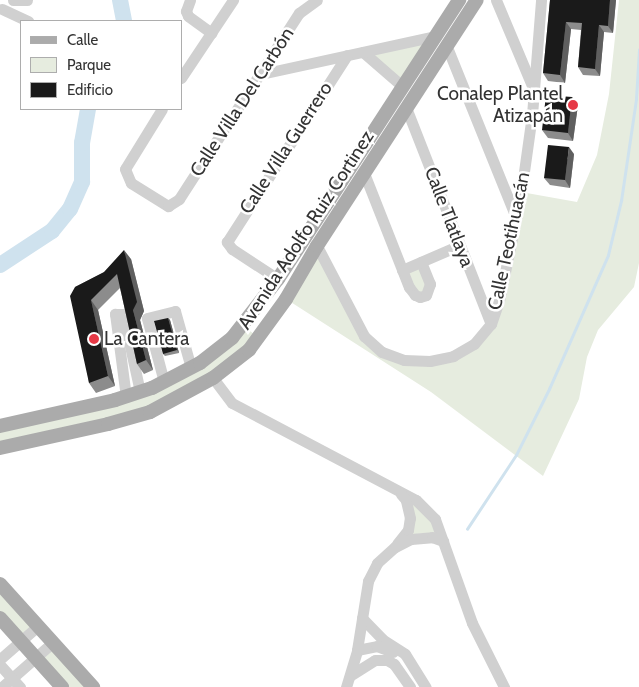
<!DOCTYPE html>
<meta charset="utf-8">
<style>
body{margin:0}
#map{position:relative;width:639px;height:687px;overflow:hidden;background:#fff;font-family:Cabin,sans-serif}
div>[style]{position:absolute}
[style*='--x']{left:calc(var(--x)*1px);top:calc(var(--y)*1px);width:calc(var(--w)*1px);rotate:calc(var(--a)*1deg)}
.green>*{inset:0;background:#e6ecdf}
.stream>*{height:2.5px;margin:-1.25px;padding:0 1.25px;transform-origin:1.25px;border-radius:1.25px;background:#cfe2ee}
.river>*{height:16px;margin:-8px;padding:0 8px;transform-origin:8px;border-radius:8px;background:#cfe2ee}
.minor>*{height:11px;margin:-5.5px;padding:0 5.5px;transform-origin:5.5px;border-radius:5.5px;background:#d0d0d0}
.major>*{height:14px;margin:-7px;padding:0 7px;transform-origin:7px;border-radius:7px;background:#ababab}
.minor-bridge>*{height:11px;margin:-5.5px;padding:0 5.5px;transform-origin:5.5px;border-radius:5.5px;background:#d0d0d0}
.wall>*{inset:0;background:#8c8c8c}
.shaded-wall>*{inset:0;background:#5f5f5f}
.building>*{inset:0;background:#1a1a1a}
.dots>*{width:14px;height:14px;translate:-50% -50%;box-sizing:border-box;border:2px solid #fff;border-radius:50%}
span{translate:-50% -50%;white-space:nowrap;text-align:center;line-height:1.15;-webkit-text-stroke:5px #fff;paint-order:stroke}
.poi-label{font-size:19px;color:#333}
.right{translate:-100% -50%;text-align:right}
.left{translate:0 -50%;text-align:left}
.street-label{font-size:19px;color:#333}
.legend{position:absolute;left:20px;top:20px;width:162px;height:90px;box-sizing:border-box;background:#fff;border:1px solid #adadad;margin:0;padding:6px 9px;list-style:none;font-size:15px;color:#333}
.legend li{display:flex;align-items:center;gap:10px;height:25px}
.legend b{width:25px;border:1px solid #adadad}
</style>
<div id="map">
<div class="green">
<div style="clip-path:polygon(619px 0,639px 0,639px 263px,634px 287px,598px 330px,587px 357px,579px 399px,543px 476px,431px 392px,286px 299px,317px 246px,364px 335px,404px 360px,453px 356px,491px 324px,521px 192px,577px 202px,597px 155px,609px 94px)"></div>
<div style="clip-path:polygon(435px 36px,402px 86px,363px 52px)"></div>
<div style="clip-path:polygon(421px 262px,430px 284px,420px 297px,402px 270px)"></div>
<div style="clip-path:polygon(244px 326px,260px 339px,178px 399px,0 449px,0 426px,152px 388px)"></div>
<div style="clip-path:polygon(406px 500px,416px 500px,441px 532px,404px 535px)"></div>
<div style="clip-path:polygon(0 584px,38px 626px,20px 641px,0 618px)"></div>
<div style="clip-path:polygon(53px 642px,93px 687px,62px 687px,36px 658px)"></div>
</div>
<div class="stream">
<div style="--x:467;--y:529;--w:89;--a:-56.5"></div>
<div style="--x:516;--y:455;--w:74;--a:-63.4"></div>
<div style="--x:549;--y:389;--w:146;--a:-66.2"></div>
<div style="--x:608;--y:255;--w:56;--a:-76.5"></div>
<div style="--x:621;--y:201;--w:103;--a:-81.6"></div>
<div style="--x:636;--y:99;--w:49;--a:-86.5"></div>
</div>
<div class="river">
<div style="--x:120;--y:0;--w:21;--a:79"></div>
<div style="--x:0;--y:265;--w:62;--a:-33.2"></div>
<div style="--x:52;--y:231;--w:28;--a:-51"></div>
<div style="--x:70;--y:209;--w:30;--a:-66"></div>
<div style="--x:82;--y:182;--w:39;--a:-90"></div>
<div style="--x:82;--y:143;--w:35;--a:-80"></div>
</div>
<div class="minor">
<div style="--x:13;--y:0;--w:14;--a:0"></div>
<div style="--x:190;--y:0;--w:12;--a:110"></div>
<div style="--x:186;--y:11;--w:5;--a:68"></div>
<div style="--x:188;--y:16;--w:29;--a:36"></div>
<div style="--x:496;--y:0;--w:95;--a:67.2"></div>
<div style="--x:2;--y:9;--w:29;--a:25"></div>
<div style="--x:447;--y:47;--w:184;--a:68"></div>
<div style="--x:363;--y:52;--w:52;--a:41.1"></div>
<div style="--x:261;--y:74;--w:178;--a:-12.3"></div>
<div style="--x:181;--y:78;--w:94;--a:-56.3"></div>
<div style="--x:162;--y:109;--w:70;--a:121.7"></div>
<div style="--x:125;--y:169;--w:15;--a:67"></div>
<div style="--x:131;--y:183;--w:44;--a:31.9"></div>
<div style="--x:168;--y:206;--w:13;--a:-32"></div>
<div style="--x:179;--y:199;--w:221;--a:-57.2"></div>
<div style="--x:299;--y:13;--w:22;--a:-36"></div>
<div style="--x:407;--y:110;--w:230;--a:68.6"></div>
<div style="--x:364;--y:173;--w:123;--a:68.5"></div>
<div style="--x:409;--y:287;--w:10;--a:53"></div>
<div style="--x:415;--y:295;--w:5;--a:22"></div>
<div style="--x:420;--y:297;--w:6;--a:-18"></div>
<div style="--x:426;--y:295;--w:12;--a:-70"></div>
<div style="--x:430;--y:284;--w:24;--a:-112"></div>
<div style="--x:317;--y:246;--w:102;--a:62.4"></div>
<div style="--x:364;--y:336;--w:24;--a:42"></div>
<div style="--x:382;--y:352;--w:23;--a:20"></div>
<div style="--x:404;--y:360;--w:26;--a:2"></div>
<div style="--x:430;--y:361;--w:24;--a:-12"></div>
<div style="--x:453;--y:356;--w:24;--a:-30"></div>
<div style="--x:474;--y:344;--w:26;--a:-50"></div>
<div style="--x:491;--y:324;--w:24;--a:-71"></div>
<div style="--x:499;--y:301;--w:103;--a:-78.3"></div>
<div style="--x:520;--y:200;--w:86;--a:-82"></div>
<div style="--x:532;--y:115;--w:115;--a:-85.5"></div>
<div style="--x:402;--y:270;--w:63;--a:-23.3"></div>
<div style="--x:278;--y:279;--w:55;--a:-146.9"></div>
<div style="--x:232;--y:249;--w:9;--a:-126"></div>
<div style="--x:227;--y:242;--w:222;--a:-57.3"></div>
<div style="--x:213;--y:378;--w:31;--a:53"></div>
<div style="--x:232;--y:403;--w:208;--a:27.8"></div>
<div style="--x:416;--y:500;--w:27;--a:45"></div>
<div style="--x:435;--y:519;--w:110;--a:70.4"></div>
<div style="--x:472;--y:623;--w:72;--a:63.4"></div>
<div style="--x:164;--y:382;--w:66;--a:-104.9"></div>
<div style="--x:147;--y:318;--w:29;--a:-14"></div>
<div style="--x:175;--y:311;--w:59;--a:74.3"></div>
<div style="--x:126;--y:397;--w:84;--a:-97.5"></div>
<div style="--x:115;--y:314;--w:8;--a:0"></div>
<div style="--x:123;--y:314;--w:80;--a:77.7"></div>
<div style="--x:397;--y:544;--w:18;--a:-52"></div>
<div style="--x:408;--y:530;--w:12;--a:-81"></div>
<div style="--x:410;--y:518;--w:18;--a:-103"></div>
<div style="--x:406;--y:500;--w:8;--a:-130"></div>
<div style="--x:362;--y:618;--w:29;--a:46"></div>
<div style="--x:382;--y:639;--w:27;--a:33"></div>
<div style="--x:405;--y:654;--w:39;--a:58"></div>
<div style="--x:357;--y:650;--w:20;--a:-11"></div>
<div style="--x:377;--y:646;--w:17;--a:21"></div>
<div style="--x:0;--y:659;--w:50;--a:-41"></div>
<div style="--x:351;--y:675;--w:28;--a:-32"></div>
<div style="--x:375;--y:660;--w:12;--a:0"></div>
<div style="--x:387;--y:660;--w:8;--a:30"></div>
<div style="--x:394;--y:664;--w:28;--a:55"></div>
<div style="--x:2;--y:687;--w:68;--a:-41.4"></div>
<div style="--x:346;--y:687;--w:39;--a:-73"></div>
<div style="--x:357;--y:650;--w:70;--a:-80.9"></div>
<div style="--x:368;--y:581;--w:20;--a:-63"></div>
<div style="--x:377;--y:563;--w:24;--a:-42"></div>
<div style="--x:395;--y:547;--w:18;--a:-27"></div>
<div style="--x:411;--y:539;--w:21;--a:-5"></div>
<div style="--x:432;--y:537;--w:12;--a:20"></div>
</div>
<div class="major">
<div style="--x:0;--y:426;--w:118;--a:-12.7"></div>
<div style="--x:115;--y:400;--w:39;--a:-18"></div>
<div style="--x:152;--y:388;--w:54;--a:-27.5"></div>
<div style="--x:200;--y:363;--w:41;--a:-38"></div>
<div style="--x:232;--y:338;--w:75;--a:-52.1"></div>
<div style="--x:278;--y:279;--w:333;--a:-57"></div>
<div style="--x:0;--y:448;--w:111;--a:-12.5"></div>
<div style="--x:108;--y:424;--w:44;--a:-15.9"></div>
<div style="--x:150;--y:412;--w:72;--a:-28.4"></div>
<div style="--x:213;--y:378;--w:46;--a:-37.9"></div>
<div style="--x:249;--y:350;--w:63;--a:-54"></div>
<div style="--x:286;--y:299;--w:61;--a:-59.7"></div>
<div style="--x:317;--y:246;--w:293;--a:-57"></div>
<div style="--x:0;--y:584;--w:139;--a:47.9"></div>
<div style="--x:0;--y:618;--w:93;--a:48.1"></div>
</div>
<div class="minor-bridge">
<div style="--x:0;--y:665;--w:30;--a:48"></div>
</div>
<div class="wall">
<div style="clip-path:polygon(550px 0,616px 0,613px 33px,604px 32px,600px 76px,583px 75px,578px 67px,581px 30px,571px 29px,565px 83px,548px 81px,543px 73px)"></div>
<div style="clip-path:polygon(572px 97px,578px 105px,573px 141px,548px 138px,542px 130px)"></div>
<div style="clip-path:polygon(574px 154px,570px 188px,550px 185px,544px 178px)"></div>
<div style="clip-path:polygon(131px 259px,144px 311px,140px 320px,153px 370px,144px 374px,137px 364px,120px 288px,98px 310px,115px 386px,96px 393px,89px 383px,75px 287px)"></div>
<div style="clip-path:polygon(168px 318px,170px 320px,179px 353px,165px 356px,163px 354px)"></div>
</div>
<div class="shaded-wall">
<div style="clip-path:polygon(610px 0,616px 0,613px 33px,608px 26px)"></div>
<div style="clip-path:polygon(566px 22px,571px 29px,565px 83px,560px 75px)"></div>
<div style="clip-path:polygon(599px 25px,604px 32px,600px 76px,595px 69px)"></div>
<div style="clip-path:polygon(572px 97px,578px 105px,573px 141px,568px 133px)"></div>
<div style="clip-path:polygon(569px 147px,574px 154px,570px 188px,565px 180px)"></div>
<div style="clip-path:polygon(124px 250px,131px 259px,144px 311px,140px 320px,153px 370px,146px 360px,133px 310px)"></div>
<div style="clip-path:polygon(91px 300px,98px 310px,115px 386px,108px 376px)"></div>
<div style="clip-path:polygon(168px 318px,170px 320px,179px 353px,177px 350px)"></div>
</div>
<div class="building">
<div style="clip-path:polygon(550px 0,610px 0,608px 26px,599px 25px,595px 69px,578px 67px,582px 23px,566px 22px,560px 75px,543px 73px)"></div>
<div style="clip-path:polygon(546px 95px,572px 97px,568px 133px,542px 130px)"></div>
<div style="clip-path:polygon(548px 145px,569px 147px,565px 180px,544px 178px)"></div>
<div style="clip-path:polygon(124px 250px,137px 302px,133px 310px,146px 360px,137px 364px,117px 274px,91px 300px,108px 376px,89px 383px,70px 296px,75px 287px,104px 272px)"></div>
<div style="clip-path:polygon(168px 318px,177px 350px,163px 354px,154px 321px)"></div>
</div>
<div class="dots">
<div style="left:573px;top:105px;background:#e63946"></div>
<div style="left:94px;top:339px;background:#e63946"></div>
</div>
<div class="poi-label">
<span class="right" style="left:563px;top:105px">Conalep Plantel<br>Atizapán</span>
<span class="left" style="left:104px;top:339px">La Cantera</span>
</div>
<div class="street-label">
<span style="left:242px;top:102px;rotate:-57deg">Calle Villa Del Carbón</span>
<span style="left:286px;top:148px;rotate:-57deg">Calle Villa Guerrero</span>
<span style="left:449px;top:217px;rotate:69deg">Calle Tlatlaya</span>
<span style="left:306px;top:230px;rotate:-57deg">Avenida Adolfo Ruiz Cortinez</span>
<span style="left:509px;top:241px;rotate:-78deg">Calle Teotihuacán</span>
</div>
<ul class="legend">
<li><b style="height:6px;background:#ababab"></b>Calle</li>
<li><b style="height:14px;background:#e6ecdf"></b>Parque</li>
<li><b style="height:14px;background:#1a1a1a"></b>Edificio</li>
</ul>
</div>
